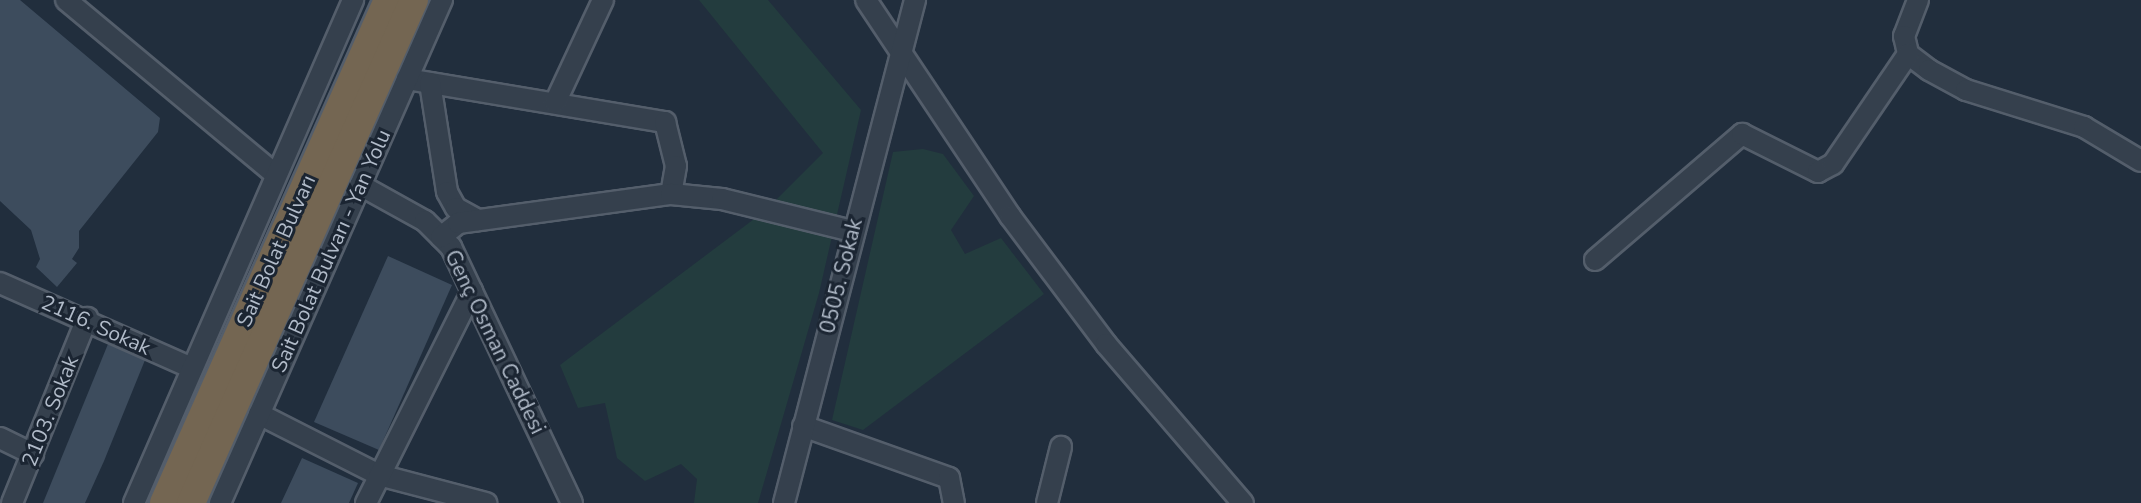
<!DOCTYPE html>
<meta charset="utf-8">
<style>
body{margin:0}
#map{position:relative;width:2141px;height:503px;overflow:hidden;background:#212e3d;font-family:"Nunito Sans",sans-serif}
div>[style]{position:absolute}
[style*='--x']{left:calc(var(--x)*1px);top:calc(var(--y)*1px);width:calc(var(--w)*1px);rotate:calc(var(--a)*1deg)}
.green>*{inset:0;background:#233c3e}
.building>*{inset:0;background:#3d4c5d}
.roads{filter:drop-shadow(2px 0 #545e6b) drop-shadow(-2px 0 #545e6b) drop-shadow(0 2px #545e6b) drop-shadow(0 -2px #545e6b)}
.minor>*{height:20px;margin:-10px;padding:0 10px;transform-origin:10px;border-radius:10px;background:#35404d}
.highway>*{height:28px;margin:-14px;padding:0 14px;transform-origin:14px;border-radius:14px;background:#746652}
span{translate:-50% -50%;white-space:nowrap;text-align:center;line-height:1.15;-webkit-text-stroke:6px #1b2532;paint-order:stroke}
.street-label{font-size:21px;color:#b1bbc9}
</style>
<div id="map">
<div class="green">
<div style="clip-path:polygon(699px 0,768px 0,861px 110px,819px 293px,758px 503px,694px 503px,697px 479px,681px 464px,645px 481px,617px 458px,605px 403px,578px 408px,560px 365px,766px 210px,823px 153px)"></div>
<div style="clip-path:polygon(923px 149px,943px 154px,974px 196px,951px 230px,965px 254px,1001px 238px,1044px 294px,863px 430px,832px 420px,893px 152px)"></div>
</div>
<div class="building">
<div style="clip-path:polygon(0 0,20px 0,160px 118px,158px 132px,79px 231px,79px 248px,72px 259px,77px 263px,57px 287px,36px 267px,40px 259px,31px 230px,0 201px)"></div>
<div style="clip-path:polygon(388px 256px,452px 285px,379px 450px,314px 422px)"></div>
<div style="clip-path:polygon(108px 344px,145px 360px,104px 461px,85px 503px,43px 503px)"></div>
<div style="clip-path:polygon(302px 458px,358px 483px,349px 503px,281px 503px)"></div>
</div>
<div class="roads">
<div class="minor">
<div style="--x:66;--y:0;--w:273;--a:39.8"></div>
<div style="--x:866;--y:0;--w:260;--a:56.3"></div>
<div style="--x:1010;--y:216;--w:160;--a:53.1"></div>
<div style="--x:1106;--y:344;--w:210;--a:49.3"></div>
<div style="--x:1918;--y:0;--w:39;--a:111"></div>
<div style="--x:1904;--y:36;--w:18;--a:77"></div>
<div style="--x:1908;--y:54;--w:26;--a:37"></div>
<div style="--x:1929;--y:70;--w:42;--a:28.4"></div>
<div style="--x:1966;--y:90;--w:124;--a:17.4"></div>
<div style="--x:2084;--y:127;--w:66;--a:30.8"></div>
<div style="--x:407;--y:79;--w:262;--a:9.5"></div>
<div style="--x:665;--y:122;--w:45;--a:76"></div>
<div style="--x:676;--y:166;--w:28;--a:100"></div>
<div style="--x:430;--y:83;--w:110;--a:81.1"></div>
<div style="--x:447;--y:192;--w:18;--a:61"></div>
<div style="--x:456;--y:208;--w:25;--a:29"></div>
<div style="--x:555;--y:103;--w:114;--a:-65"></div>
<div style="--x:360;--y:185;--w:74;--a:29"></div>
<div style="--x:425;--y:221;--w:37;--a:45"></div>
<div style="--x:451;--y:247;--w:283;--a:64.7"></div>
<div style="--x:441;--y:237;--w:22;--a:-39"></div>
<div style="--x:458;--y:223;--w:215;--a:-7.8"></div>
<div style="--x:671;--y:194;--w:51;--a:5.6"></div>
<div style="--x:722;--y:199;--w:134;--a:13.8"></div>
<div style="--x:1595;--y:260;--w:194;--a:-40.6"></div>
<div style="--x:1742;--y:134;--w:85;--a:26.6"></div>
<div style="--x:1818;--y:172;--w:17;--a:-28"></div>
<div style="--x:1833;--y:164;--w:133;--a:-55.7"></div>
<div style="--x:0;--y:283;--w:210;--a:23.9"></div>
<div style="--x:259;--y:414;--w:135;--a:26.9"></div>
<div style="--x:379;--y:475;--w:111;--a:14.7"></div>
<div style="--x:803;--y:426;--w:155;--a:19.6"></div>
<div style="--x:949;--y:478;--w:25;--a:79"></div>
<div style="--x:0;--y:438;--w:37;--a:26"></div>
<div style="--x:12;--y:503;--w:200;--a:-67.9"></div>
<div style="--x:134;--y:503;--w:549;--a:-66.47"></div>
<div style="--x:220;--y:503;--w:550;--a:-66.19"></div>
<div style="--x:366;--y:503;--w:237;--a:-63.4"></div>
<div style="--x:784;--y:503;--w:520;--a:-75.4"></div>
<div style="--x:1047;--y:503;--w:58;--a:-76"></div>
</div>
<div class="highway">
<div style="--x:164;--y:503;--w:551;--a:-66"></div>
<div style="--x:191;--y:503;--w:550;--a:-66.09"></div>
</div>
</div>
<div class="street-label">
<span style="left:276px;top:251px;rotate:-66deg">Sait Bolat Bulvarı</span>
<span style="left:331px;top:251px;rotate:-66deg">Sait Bolat Bulvarı - Yan Yolu</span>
<span style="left:841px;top:276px;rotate:-76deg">0505. Sokak</span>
<span style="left:96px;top:325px;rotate:24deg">2116. Sokak</span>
<span style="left:495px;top:342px;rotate:64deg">Genç Osman Caddesi</span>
<span style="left:50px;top:411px;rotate:-68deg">2103. Sokak</span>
</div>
</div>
